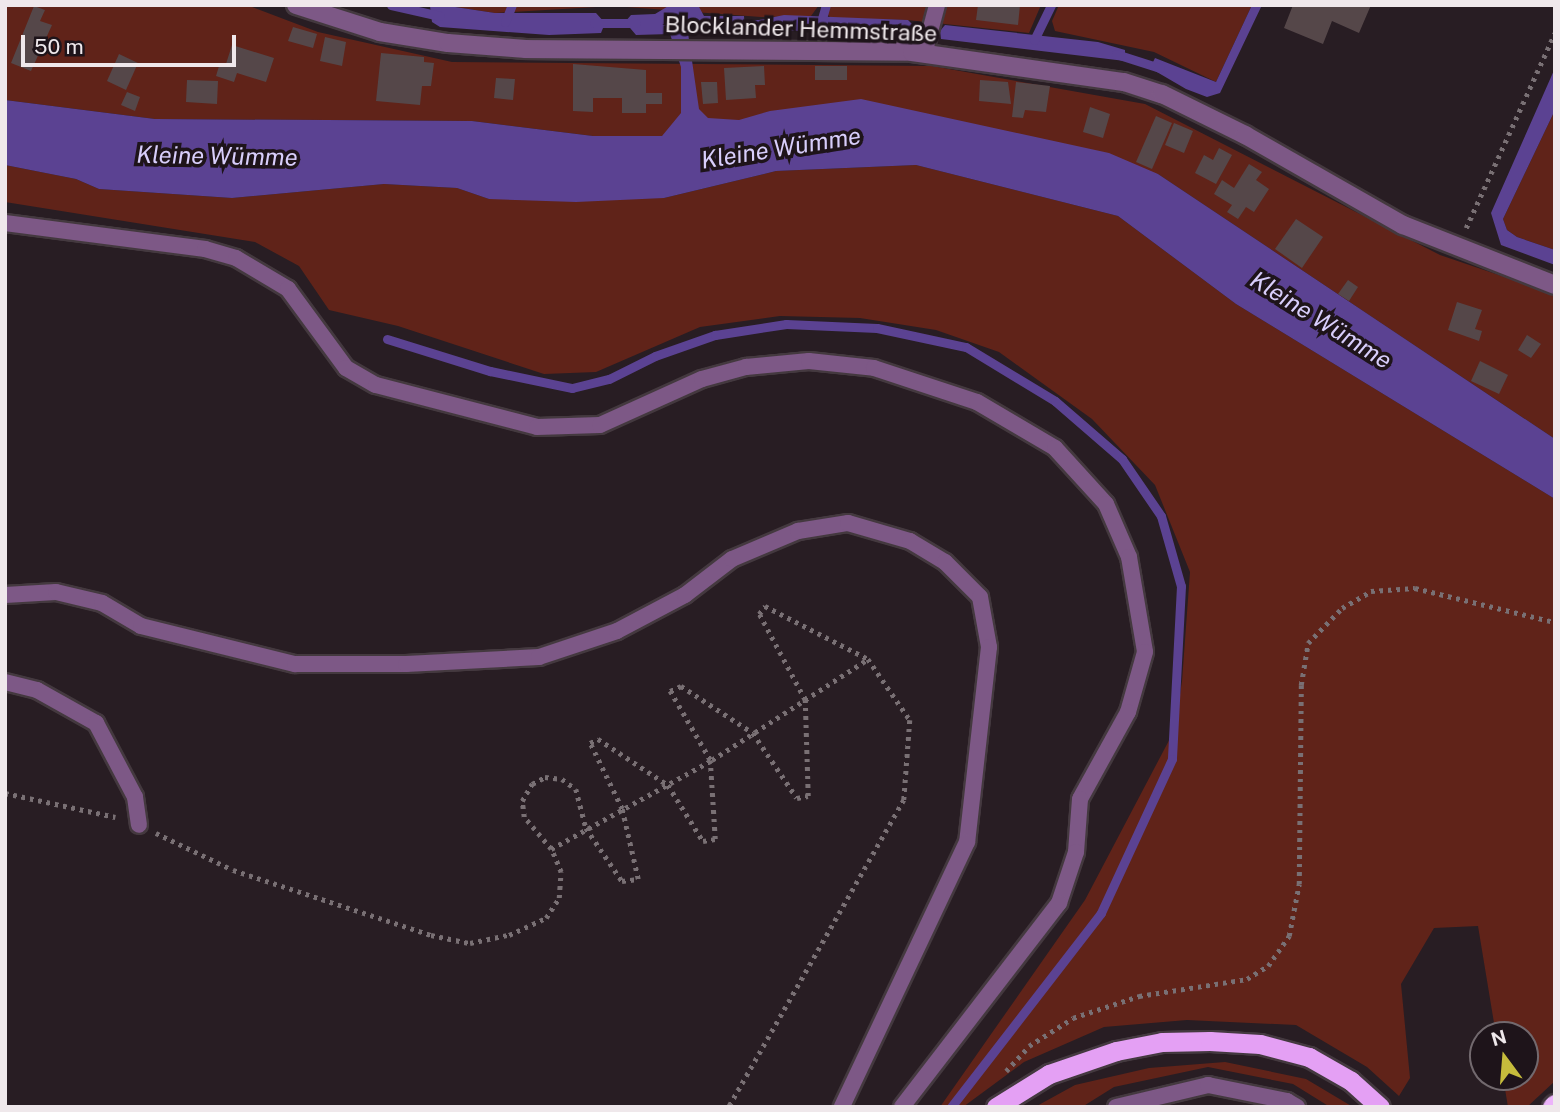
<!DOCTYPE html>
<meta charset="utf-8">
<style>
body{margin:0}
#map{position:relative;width:1560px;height:1112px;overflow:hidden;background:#281d23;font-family:"Public Sans",sans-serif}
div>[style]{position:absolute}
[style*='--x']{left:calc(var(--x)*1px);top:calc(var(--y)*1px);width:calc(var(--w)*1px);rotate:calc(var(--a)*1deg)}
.green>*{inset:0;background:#602319}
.water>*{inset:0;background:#5b4292}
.stream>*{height:9px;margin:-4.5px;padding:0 4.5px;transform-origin:4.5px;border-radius:4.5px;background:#5b4292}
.building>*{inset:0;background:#554749}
.path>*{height:4.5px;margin-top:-2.25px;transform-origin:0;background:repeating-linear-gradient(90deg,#797074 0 3.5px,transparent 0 8.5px)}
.roads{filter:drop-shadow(2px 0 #44393f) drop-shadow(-2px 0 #44393f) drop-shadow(0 2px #44393f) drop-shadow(0 -2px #44393f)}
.service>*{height:16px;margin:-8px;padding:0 8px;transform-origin:8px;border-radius:8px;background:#7d5886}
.minor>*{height:18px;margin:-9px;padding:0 9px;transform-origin:9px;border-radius:9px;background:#7d5886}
.trunk>*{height:19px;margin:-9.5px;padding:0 9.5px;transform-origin:9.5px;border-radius:9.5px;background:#e4a0f4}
.motorway>*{height:21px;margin:-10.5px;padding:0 10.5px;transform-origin:10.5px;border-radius:10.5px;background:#ecb4fa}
span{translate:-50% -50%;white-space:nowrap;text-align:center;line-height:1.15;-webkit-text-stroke:7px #1e141a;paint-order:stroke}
.street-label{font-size:23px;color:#efe8eb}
.water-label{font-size:24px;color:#d8cefb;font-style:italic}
.frame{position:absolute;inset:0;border:7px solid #efe8eb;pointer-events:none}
.north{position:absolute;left:1469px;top:1021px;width:70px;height:70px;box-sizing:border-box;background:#1e141a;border:2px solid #72696e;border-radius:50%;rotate:344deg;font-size:19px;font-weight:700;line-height:28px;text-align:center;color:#efe8eb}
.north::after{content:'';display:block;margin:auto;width:24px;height:32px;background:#c6bc3c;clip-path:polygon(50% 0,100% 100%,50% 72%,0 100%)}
.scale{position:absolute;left:21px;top:35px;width:215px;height:32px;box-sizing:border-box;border:4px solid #efe8eb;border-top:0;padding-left:9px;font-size:21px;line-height:24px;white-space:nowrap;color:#efe8eb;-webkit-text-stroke:5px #1e141a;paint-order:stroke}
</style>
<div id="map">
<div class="green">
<div style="clip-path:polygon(5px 5px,247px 5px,318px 32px,452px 62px,932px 66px,1145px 104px,1440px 255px,1555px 294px,1555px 439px,1158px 174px,696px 132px,644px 138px,593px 136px,472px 121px,155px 119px,5px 100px)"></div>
<div style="clip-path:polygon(442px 5px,819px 5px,811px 16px,761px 17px,613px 6px,495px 13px)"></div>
<div style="clip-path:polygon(830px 5px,1041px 5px,1029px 33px,907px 20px,831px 18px,827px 14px)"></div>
<div style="clip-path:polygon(1059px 5px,1252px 5px,1216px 82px,1154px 52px,1055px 31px,1052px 21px)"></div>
<div style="clip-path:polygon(1555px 110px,1555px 250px,1517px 237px,1507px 230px,1503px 219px)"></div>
<div style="clip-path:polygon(5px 165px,76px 179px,99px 189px,232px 198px,384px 184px,457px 188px,489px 199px,664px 198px,776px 171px,916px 165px,1118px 216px,1236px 304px,1555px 499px,1555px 1081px,1527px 1107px,1508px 1107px,1503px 1077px,1525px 1077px,1525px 1035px,1496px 1035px,1478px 926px,1434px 928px,1401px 984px,1410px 1078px,1399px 1096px,1367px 1067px,1296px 1025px,1187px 1020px,1104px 1027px,1024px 1062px,963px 1107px,940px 1107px,1085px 900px,1175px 729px,1182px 681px,1190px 572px,1155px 485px,1092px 419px,999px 352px,936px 330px,860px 318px,780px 316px,700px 327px,596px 372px,544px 374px,398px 326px,329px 310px,299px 266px,255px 242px,5px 202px)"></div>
<div style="clip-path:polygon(1225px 1062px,1306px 1079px,1353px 1107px,1330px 1107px,1293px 1084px,1208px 1067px,1114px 1087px,1082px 1107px,1035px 1107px,1075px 1085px,1149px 1068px)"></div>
</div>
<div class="water">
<div style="clip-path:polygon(442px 5px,495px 13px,596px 13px,605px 23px,601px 33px,549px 35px,440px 27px,432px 22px,430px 6px)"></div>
<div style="clip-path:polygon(670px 5px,698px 5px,704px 16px,744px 16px,745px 30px,688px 33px,699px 109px,708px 118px,739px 120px,770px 111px,861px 99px,1109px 153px,1158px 174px,1555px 439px,1555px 499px,1236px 304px,1118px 216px,916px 165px,776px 171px,664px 198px,576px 202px,489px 199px,457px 188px,384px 184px,232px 198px,99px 189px,76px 179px,5px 165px,5px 100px,155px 119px,472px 121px,593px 136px,662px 136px,681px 113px,681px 67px,670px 34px,636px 35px,625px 22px,631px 15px,655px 14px)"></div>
<div style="clip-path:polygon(1252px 5px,1262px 5px,1220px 93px,1207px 97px,1186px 89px,1150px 68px,1155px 58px,1216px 82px)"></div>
<div style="clip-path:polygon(784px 15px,908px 20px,917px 29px,910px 35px,774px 30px,759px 20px)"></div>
<div style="clip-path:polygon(945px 25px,1098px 42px,1125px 50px,1125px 61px,941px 39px,940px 31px)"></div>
<div style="clip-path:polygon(1555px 68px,1555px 110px,1503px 219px,1507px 230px,1517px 237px,1555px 250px,1555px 265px,1501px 245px,1491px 213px)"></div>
</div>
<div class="stream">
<div style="--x:391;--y:5;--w:50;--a:12.7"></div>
<div style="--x:505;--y:22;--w:18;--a:-68"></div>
<div style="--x:821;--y:22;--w:18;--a:-74"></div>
<div style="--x:594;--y:23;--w:42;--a:0"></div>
<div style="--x:734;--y:24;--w:39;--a:0"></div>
<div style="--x:1034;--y:40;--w:39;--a:-64"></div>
<div style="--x:1116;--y:54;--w:46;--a:17.7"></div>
<div style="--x:387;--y:339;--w:108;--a:17.3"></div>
<div style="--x:490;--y:371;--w:84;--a:11.7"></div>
<div style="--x:572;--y:388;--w:38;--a:-14"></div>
<div style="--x:609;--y:379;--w:51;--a:-26.6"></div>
<div style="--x:655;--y:356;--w:64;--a:-19.3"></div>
<div style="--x:715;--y:335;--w:72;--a:-8.8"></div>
<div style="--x:786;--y:324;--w:91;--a:2.5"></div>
<div style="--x:877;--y:328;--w:91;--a:12.1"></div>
<div style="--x:966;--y:347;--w:104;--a:31.2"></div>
<div style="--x:1055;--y:401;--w:89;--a:40.9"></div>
<div style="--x:1122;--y:459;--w:69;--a:55.6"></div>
<div style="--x:1161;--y:516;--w:73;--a:74.1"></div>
<div style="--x:1181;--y:586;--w:173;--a:93"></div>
<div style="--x:1172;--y:759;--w:170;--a:114.8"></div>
<div style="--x:1101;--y:913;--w:245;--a:127.7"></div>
</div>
<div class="building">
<div style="clip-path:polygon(978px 5px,1020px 5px,1018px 25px,976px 20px)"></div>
<div style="clip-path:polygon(1293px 5px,1371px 5px,1359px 33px,1332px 21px,1323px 44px,1284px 28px)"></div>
<div style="clip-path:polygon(34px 6px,45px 10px,40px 21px,52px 25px,31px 71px,11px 63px)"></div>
<div style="clip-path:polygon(293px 27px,317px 34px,313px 48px,288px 41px)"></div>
<div style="clip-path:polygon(325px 37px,346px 42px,342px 66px,320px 61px)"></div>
<div style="clip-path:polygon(232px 45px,274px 58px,266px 82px,237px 73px,234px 82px,216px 76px,219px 66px,225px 67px)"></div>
<div style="clip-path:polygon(381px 53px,424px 57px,424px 62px,434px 63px,431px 86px,422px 86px,420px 105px,376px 101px)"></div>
<div style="clip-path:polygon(119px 54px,138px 63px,126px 90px,107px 81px)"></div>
<div style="clip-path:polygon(573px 64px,646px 70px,646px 93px,662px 93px,662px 104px,646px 104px,646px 113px,622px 113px,622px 98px,593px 98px,593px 112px,573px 111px)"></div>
<div style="clip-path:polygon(764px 66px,765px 85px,755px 85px,756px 98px,726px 100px,724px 68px)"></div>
<div style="clip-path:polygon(815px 66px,847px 66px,847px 80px,815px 80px)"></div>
<div style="clip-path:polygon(496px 78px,515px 79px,513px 100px,494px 98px)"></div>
<div style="clip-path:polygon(187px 80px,218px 81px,217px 104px,186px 102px)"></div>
<div style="clip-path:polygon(980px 80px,1008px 82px,1011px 104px,979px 101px)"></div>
<div style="clip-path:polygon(701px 82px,717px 82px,718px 103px,703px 104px)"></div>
<div style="clip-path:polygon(1016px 82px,1050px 86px,1046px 112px,1025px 110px,1023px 118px,1012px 117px)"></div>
<div style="clip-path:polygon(127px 92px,140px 97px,135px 111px,121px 105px)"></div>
<div style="clip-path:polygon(1090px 107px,1110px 114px,1103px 138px,1083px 132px)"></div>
<div style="clip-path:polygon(1156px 116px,1172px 123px,1152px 169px,1136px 162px)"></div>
<div style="clip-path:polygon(1174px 123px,1193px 131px,1184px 153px,1165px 145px)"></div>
<div style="clip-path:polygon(1219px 148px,1232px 155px,1216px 184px,1195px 173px,1204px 155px,1213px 160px)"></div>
<div style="clip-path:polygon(1249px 164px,1262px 172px,1256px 180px,1269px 189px,1254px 212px,1246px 207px,1238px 219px,1227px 212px,1232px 205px,1214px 194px,1222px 180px,1234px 188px)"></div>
<div style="clip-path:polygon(1296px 219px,1323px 237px,1302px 268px,1275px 249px)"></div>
<div style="clip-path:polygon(1348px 280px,1358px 287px,1349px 301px,1338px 294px)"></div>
<div style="clip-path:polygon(1457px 302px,1482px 310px,1475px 329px,1482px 331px,1479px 341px,1448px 330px)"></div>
<div style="clip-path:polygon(1527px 335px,1541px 344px,1531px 358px,1518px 350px)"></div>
<div style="clip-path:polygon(1480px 361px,1508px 375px,1499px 394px,1471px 381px)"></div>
</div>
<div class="path">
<div style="--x:1466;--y:228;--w:214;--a:-65.5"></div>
<div style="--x:5;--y:793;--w:113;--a:12.3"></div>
<div style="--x:156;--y:833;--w:85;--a:25.7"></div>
<div style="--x:233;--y:870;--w:208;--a:18.2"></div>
<div style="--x:431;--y:935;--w:40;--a:12"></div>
<div style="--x:470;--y:943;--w:40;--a:-12"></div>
<div style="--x:509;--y:935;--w:41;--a:-24.7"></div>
<div style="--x:546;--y:918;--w:24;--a:-57"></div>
<div style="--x:559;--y:898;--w:26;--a:-86"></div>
<div style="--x:561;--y:872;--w:25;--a:-113"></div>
<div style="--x:551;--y:849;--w:42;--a:-130.2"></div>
<div style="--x:524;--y:817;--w:16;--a:-97"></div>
<div style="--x:522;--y:801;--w:20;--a:-60"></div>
<div style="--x:532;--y:784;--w:15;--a:-28"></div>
<div style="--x:545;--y:777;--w:17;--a:7"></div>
<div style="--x:562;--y:779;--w:17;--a:36"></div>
<div style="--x:576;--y:789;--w:40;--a:75.6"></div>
<div style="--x:586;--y:828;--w:64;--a:55.8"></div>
<div style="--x:622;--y:881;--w:16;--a:-7"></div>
<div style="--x:638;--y:879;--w:72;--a:-102.9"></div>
<div style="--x:622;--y:809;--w:73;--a:-115.9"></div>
<div style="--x:590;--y:743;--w:9;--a:-27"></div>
<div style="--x:598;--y:739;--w:84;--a:33.3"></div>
<div style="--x:668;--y:785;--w:66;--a:58"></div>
<div style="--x:703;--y:841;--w:12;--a:-9"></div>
<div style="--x:715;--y:839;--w:79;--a:-93.6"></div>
<div style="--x:710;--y:760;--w:80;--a:-120.1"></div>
<div style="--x:670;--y:691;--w:12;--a:-24"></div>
<div style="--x:681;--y:686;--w:86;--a:33.1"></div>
<div style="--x:753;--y:733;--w:78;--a:55.9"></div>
<div style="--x:797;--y:798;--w:11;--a:-10"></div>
<div style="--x:808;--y:796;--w:96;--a:-91.8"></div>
<div style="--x:805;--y:700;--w:98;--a:-118.1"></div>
<div style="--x:759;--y:614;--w:10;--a:-53"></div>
<div style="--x:765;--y:606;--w:116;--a:27.2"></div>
<div style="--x:868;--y:659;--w:74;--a:55.5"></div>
<div style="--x:910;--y:720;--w:80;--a:94.3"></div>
<div style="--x:904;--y:800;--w:353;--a:119.7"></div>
<div style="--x:551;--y:849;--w:184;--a:-28.9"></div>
<div style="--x:712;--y:760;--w:186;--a:-32.9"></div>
<div style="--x:1006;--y:1071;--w:34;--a:-47"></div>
<div style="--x:1029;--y:1046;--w:52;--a:-32.5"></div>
<div style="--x:1073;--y:1018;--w:70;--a:-18.4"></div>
<div style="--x:1139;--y:996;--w:109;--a:-8.9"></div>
<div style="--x:1247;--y:979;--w:25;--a:-32"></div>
<div style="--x:1268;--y:966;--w:37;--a:-55"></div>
<div style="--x:1289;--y:936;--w:53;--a:-79.1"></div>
<div style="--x:1299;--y:884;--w:199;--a:-89.4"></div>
<div style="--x:1301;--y:685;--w:43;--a:-80.5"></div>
<div style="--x:1308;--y:643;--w:49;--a:-45.8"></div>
<div style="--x:1342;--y:608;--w:34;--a:-30"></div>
<div style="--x:1371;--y:591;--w:44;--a:-3.9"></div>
<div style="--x:1415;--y:588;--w:144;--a:13.7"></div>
</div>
<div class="roads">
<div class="service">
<div style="--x:924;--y:54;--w:51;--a:-75.1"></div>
<div style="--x:5;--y:223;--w:202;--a:7.4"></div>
<div style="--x:205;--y:249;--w:32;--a:16"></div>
<div style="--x:236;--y:258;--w:61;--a:30.8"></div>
<div style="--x:288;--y:289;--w:98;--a:53.7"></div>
<div style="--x:346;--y:368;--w:34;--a:30"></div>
<div style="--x:376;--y:385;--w:166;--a:14.6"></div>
<div style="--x:537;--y:427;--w:63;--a:-1.8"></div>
<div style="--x:600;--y:425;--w:112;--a:-24.3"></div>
<div style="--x:702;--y:379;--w:46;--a:-15.3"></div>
<div style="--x:746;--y:367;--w:63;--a:-5.4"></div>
<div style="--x:809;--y:361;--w:65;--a:6.1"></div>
<div style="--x:874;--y:368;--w:108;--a:18.3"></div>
<div style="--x:977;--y:402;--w:91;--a:30.5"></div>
<div style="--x:1055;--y:448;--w:76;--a:47.7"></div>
<div style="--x:1106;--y:504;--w:58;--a:66.5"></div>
<div style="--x:1129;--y:557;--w:96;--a:80.4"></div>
<div style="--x:1145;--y:652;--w:62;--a:105.8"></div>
<div style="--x:1128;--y:712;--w:99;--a:118.9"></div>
<div style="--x:1080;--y:799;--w:53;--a:94.3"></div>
<div style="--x:1076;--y:852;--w:54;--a:108.4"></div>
<div style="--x:1059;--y:903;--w:257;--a:127.6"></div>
<div style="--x:5;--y:595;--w:51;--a:-3.4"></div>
<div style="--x:56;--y:592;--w:47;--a:13.4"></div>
<div style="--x:102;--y:603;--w:45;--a:30.5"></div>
<div style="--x:141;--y:626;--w:159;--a:13.9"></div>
<div style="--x:295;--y:664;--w:111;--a:0"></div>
<div style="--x:406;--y:664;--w:133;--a:-3"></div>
<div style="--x:539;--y:657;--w:82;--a:-18.4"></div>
<div style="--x:617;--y:631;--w:77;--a:-27.9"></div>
<div style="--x:685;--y:595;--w:59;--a:-37.5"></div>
<div style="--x:732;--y:559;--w:72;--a:-23"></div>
<div style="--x:798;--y:531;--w:51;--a:-9.1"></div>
<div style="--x:848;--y:523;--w:65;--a:16.2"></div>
<div style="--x:910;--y:541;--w:41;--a:31"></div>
<div style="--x:945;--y:562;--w:49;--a:45"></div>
<div style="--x:980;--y:597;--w:51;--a:79.8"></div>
<div style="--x:989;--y:647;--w:196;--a:96.4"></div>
<div style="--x:967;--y:842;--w:293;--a:115.3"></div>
<div style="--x:5;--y:682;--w:33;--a:14"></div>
<div style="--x:37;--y:690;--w:68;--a:29.2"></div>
<div style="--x:96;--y:723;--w:84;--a:62.2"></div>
<div style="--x:135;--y:797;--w:28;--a:82"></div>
<div style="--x:1116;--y:1107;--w:95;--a:-13.4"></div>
<div style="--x:1208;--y:1085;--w:81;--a:11.4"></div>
<div style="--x:1287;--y:1101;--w:12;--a:31"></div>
</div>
<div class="minor">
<div style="--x:296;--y:5;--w:88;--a:17.8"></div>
<div style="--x:380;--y:32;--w:69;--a:9.2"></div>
<div style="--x:448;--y:43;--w:78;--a:4.4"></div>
<div style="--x:526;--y:49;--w:386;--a:0.4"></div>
<div style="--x:912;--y:52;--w:214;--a:8.1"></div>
<div style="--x:1124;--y:82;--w:40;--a:18"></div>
<div style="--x:1162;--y:94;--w:93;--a:26.3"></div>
<div style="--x:1245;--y:135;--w:182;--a:29.7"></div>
<div style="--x:1403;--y:225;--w:163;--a:21.5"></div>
</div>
<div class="trunk">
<div style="--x:996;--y:1107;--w:62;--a:-31.9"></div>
<div style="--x:1049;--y:1074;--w:71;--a:-18.9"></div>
<div style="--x:1116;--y:1051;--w:47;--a:-11.1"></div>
<div style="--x:1162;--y:1042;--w:48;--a:-1.2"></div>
<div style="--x:1210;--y:1041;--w:50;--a:3.4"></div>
<div style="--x:1260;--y:1044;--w:51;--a:14.9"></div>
<div style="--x:1309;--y:1057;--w:48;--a:29.7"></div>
<div style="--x:1351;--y:1081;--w:39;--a:42"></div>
</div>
<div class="motorway">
<div style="--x:1553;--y:1107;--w:3;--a:-45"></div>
</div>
</div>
<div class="street-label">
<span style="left:801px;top:29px;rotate:2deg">Blocklander Hemmstraße</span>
</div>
<div class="water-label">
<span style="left:781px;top:148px;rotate:-9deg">Kleine Wümme</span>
<span style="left:217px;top:156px;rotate:1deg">Kleine Wümme</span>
<span style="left:1321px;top:320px;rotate:32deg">Kleine Wümme</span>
</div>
<div class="frame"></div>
<div class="north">N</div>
<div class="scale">50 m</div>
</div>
